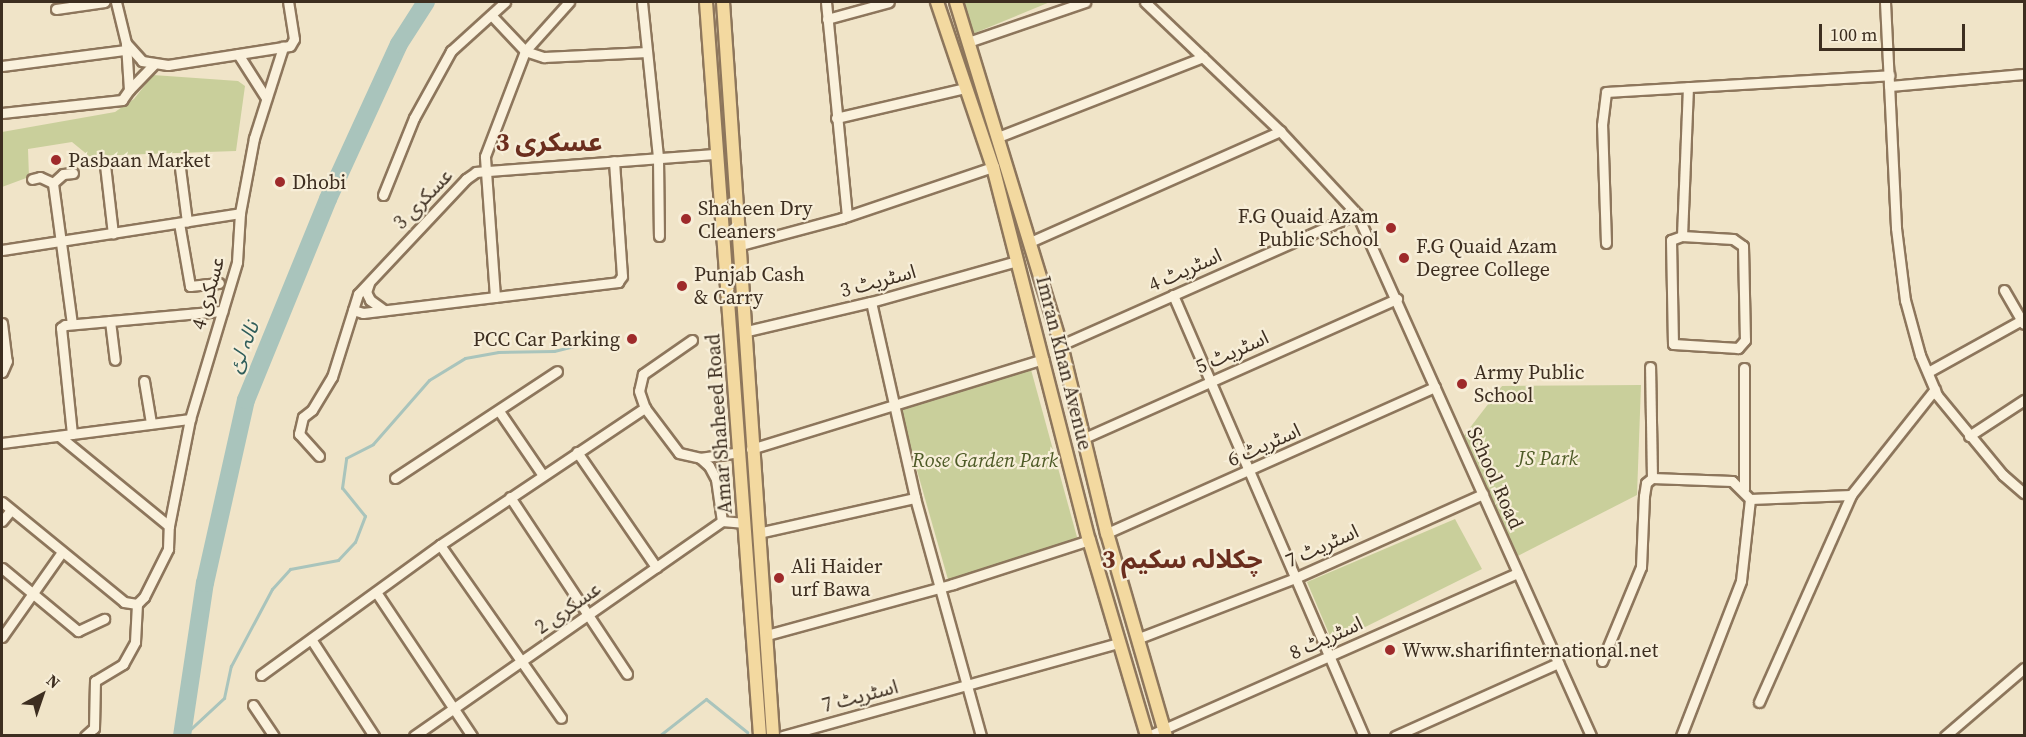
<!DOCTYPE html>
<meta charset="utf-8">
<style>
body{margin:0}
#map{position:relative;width:2026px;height:737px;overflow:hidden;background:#f0e4c8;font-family:"Source Serif 4","Noto Sans Arabic",serif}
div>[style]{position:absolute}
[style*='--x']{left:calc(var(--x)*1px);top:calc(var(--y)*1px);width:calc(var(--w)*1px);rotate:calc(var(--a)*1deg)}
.green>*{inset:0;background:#c9cf9b}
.stream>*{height:3px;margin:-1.5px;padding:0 1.5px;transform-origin:1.5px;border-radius:1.5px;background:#a9c4bc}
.river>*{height:18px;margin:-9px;padding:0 9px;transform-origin:9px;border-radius:9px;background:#a9c4bc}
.roads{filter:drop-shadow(2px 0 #8d765c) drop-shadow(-2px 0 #8d765c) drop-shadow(0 2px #8d765c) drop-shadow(0 -2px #8d765c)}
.minor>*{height:9px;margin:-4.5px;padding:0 4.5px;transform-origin:4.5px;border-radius:4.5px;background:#faf1dc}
.major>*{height:12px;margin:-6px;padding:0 6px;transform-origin:6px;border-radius:6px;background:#f3d9a0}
.dots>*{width:16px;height:16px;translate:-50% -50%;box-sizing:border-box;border:3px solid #f7eed8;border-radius:50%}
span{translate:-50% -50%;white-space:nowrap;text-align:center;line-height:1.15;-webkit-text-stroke:4.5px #f7eed8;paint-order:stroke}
.poi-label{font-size:20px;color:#3d2e20}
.left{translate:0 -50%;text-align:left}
.right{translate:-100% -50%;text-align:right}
.street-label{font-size:20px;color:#3d2e20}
.park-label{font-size:20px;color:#4d5a26;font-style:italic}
.water-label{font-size:21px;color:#2f5d5a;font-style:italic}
.district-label{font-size:26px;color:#6b2e1e;font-weight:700}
.frame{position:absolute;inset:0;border:3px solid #3d2e20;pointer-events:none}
.north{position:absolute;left:12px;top:665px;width:60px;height:60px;-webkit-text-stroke:4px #f7eed8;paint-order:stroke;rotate:40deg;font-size:16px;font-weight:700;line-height:24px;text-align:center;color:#3d2e20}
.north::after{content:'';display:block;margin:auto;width:21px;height:27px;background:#3d2e20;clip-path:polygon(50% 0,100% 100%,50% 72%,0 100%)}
.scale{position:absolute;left:1819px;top:24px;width:146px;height:27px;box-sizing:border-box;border:3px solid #3d2e20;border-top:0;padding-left:8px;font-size:18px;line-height:21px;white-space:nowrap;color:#3d2e20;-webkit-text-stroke:4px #f7eed8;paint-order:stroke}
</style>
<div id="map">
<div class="green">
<div style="clip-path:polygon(963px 2px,1050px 2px,970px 35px)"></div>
<div style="clip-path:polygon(153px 75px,238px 81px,245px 86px,236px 151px,89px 156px,72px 142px,28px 149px,29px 177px,2px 187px,2px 132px,115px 112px,134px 99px)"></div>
<div style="clip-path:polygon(1030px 366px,1080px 548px,949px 583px,899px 407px)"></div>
<div style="clip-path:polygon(1641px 385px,1637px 495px,1512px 559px,1459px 442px,1502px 386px)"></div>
<div style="clip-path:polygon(1455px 519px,1482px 569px,1333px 643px,1307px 582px)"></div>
</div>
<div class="stream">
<div style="--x:183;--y:736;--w:56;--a:-42.8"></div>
<div style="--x:224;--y:698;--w:33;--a:-78"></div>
<div style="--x:231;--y:666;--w:87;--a:-62"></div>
<div style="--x:272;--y:589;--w:27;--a:-48"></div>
<div style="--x:290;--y:569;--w:49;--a:-10.6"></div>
<div style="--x:338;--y:560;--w:25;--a:-47"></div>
<div style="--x:355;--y:542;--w:28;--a:-69"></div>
<div style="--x:365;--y:516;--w:36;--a:-129"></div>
<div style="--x:342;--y:488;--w:30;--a:-82"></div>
<div style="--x:346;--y:458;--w:30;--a:-27"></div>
<div style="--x:373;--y:444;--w:85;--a:-48.8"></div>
<div style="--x:429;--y:380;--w:42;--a:-31.4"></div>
<div style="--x:465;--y:358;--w:34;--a:-10"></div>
<div style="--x:498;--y:352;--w:56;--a:-1"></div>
<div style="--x:554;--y:351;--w:41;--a:-14"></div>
<div style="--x:659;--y:736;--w:60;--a:-38.2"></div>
<div style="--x:706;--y:699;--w:53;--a:38.8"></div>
</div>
<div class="river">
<div style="--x:182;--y:736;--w:155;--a:-81.5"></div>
<div style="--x:205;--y:583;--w:188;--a:-77.4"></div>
<div style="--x:246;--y:400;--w:217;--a:-67.8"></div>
<div style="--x:328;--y:199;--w:170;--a:-65.4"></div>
<div style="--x:399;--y:44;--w:50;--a:-57.3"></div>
</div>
<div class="roads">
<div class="minor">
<div style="--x:116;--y:2;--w:42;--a:76.3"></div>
<div style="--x:126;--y:43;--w:24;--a:48"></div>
<div style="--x:142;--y:61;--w:26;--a:9"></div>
<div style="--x:168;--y:65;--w:123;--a:-8.9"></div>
<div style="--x:290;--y:46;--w:8;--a:-60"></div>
<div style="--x:294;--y:39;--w:37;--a:-99"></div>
<div style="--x:642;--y:2;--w:157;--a:84.1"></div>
<div style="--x:658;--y:158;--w:78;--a:89.3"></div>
<div style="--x:826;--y:2;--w:215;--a:84.4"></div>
<div style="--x:1145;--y:2;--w:187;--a:43.7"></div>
<div style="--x:1280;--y:131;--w:113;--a:47.1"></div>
<div style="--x:1357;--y:214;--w:572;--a:65.85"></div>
<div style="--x:1885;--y:2;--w:226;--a:87.2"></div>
<div style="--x:1896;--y:228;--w:73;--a:82.9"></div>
<div style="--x:1905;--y:300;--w:57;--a:74.7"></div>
<div style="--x:1920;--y:355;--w:43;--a:67"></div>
<div style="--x:1937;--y:395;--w:104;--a:50.5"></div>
<div style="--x:2003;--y:475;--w:28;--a:41"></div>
<div style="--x:56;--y:9;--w:49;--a:-8.3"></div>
<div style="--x:493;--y:17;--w:47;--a:46.7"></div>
<div style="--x:525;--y:51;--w:20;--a:18"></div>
<div style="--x:544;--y:57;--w:103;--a:-2.8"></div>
<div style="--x:827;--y:19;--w:64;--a:-15.3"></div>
<div style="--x:968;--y:42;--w:124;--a:-18.9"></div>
<div style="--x:238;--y:54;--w:52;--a:57.5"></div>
<div style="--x:2;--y:66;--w:125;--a:-7.4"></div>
<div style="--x:1889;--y:86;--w:136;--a:-5.1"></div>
<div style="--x:129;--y:90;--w:35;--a:-46"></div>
<div style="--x:2;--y:113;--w:121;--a:-6.2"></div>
<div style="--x:122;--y:100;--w:12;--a:-55"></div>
<div style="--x:129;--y:90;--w:47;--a:-93.7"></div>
<div style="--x:836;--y:118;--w:132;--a:-13.1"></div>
<div style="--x:998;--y:137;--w:220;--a:-21.3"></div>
<div style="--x:105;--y:165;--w:69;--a:83.4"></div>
<div style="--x:180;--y:168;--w:54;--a:82.6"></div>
<div style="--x:32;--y:179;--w:8;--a:-14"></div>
<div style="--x:40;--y:177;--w:14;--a:25"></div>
<div style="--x:383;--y:195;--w:83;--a:-68.1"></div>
<div style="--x:414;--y:118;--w:77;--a:-61.1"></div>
<div style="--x:451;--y:51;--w:73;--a:-42.2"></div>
<div style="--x:179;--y:223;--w:64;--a:80.1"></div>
<div style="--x:190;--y:286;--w:29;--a:-6"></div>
<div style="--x:1682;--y:236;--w:51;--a:3.4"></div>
<div style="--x:1733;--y:239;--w:12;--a:35"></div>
<div style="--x:1743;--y:246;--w:94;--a:88.8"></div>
<div style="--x:1745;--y:340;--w:11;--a:131"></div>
<div style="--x:1738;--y:348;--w:65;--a:-176.5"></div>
<div style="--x:1673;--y:344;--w:104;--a:-91.1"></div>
<div style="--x:1671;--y:240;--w:12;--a:-20"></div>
<div style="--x:1682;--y:236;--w:149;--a:-87.7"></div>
<div style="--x:1030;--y:242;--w:274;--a:-23.9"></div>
<div style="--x:1606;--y:243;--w:118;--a:-91.9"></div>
<div style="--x:1602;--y:125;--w:33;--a:-83"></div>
<div style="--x:1606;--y:92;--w:284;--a:-3.4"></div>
<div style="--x:741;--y:245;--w:105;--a:-15"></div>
<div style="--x:842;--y:218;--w:159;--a:-18.7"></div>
<div style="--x:2;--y:250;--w:241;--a:-8.8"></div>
<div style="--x:369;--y:283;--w:9;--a:108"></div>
<div style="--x:366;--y:292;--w:9;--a:63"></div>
<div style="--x:370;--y:300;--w:17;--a:36"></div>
<div style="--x:2004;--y:290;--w:39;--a:60"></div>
<div style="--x:1173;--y:295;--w:481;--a:66.6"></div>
<div style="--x:495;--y:297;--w:141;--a:-94.1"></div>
<div style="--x:485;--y:156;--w:112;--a:-69.1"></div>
<div style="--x:525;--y:51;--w:66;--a:-48.1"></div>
<div style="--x:871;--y:302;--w:201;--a:77.3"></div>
<div style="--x:915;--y:498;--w:247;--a:74.5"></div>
<div style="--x:353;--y:310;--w:10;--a:17"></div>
<div style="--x:363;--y:313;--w:257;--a:-6.9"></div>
<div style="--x:618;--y:282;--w:7;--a:-56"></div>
<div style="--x:622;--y:276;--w:115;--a:-94"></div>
<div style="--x:110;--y:321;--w:39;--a:83"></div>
<div style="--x:2;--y:323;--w:38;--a:83"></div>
<div style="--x:7;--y:361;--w:12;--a:114"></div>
<div style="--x:72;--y:324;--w:142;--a:-97.7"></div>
<div style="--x:53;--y:183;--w:13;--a:-42"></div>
<div style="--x:63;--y:174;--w:10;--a:-6"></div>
<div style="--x:747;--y:331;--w:127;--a:-13.2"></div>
<div style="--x:871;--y:302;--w:152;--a:-15.7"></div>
<div style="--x:692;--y:340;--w:60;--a:145.2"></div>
<div style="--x:643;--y:374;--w:17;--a:103"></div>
<div style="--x:639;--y:391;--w:18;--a:71"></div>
<div style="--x:645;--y:408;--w:56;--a:52.9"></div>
<div style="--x:679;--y:453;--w:22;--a:13"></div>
<div style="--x:700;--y:458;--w:12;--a:42"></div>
<div style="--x:709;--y:466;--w:15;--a:62"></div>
<div style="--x:716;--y:479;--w:42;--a:81.9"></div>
<div style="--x:1061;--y:345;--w:324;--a:-23.9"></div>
<div style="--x:1744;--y:368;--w:121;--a:90"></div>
<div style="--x:1928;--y:372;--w:107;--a:-29"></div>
<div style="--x:144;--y:381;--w:43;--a:80.5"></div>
<div style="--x:499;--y:411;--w:76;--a:55.7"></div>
<div style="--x:72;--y:434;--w:107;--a:-95.9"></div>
<div style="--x:61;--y:328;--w:5;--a:-37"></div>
<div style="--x:65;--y:325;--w:158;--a:-5.1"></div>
<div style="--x:1969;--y:436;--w:66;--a:-33.2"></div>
<div style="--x:1082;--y:439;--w:345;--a:-24"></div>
<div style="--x:2;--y:443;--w:190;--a:-7.3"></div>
<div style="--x:190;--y:419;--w:164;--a:-73.3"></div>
<div style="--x:237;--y:262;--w:49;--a:-86.5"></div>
<div style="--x:240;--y:213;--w:76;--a:-79.4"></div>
<div style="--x:254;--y:138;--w:96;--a:-72.3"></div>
<div style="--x:751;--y:449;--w:306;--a:-17.1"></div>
<div style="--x:577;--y:452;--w:140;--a:55.5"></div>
<div style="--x:319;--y:456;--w:30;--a:-132"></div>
<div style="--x:299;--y:434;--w:17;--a:-77"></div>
<div style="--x:303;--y:417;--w:11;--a:-38"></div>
<div style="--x:312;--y:410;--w:39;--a:-59"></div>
<div style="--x:332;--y:377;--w:87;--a:-72.6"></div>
<div style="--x:358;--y:294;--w:158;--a:-46.8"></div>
<div style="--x:466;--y:179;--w:12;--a:-35"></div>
<div style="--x:476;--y:172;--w:241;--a:-4.3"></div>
<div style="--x:700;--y:458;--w:40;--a:-8.5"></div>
<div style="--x:395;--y:478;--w:194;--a:-33.4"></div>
<div style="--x:1652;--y:478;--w:80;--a:2.1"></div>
<div style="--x:1732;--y:481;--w:25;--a:45"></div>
<div style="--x:1750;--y:499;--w:82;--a:96.3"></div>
<div style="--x:1741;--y:581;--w:166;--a:111.2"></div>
<div style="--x:510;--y:497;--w:212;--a:56.5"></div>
<div style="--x:1750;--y:499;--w:101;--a:-2.3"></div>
<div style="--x:2;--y:502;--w:158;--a:39.3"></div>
<div style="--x:124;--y:602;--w:13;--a:9"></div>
<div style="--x:137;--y:604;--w:10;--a:-45"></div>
<div style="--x:144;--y:597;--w:54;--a:-63.4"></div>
<div style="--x:168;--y:549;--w:23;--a:-88"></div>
<div style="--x:169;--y:526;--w:142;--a:-140.7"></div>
<div style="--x:2;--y:521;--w:14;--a:-51"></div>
<div style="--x:169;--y:526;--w:109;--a:-78.9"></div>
<div style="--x:758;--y:533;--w:161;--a:-12.6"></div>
<div style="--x:1107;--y:533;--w:359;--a:-24"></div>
<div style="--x:440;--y:545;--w:211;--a:55"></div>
<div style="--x:2;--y:568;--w:99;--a:39.7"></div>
<div style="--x:78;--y:631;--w:29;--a:-25"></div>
<div style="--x:376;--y:592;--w:173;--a:56.3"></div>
<div style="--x:767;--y:635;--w:193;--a:-15.3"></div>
<div style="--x:953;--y:584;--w:143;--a:-17.9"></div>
<div style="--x:2;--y:637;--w:104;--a:-54.8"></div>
<div style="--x:1139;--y:638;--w:167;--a:-21"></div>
<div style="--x:1295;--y:578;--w:206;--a:-24.1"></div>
<div style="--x:311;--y:639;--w:116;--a:57"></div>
<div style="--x:1602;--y:661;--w:102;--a:-67.5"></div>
<div style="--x:1641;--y:567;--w:71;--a:-87.6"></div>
<div style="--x:1644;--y:496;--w:13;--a:-81"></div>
<div style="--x:1646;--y:483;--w:8;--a:-40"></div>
<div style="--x:1652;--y:478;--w:111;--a:-91"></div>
<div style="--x:261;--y:675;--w:221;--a:-36"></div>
<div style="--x:440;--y:545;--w:247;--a:-33.8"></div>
<div style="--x:1759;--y:702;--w:227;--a:-66"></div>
<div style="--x:1851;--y:495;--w:135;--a:-51.6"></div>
<div style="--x:253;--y:705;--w:37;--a:56"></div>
<div style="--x:85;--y:736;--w:12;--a:-42"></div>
<div style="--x:94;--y:728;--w:47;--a:-88.8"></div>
<div style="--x:95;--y:681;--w:33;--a:-31"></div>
<div style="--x:123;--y:664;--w:25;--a:-61"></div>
<div style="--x:135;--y:642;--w:38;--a:-87"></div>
<div style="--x:414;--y:736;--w:376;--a:-34.9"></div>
<div style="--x:722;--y:521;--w:23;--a:5"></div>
<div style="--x:783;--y:736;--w:349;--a:-15.5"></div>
<div style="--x:1148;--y:736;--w:404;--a:-23.8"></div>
<div style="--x:1395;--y:736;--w:179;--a:-24.1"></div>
<div style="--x:1945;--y:736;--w:104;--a:-40.7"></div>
</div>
<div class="major">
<div style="--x:706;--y:2;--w:736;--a:85.79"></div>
<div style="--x:723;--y:2;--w:736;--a:86.1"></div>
<div style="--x:937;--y:2;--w:174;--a:71.3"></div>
<div style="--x:993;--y:167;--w:385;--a:75.6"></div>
<div style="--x:1089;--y:540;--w:204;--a:73.5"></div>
<div style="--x:956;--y:2;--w:359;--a:73"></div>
<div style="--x:1061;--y:345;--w:194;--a:76.3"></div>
<div style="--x:1107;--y:533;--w:211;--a:73.8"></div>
</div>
</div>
<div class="dots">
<div style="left:56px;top:160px;background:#9e2a2b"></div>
<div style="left:280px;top:182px;background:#9e2a2b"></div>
<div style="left:686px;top:219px;background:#9e2a2b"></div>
<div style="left:1391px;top:228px;background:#9e2a2b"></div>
<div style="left:1404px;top:258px;background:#9e2a2b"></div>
<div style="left:682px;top:286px;background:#9e2a2b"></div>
<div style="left:632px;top:339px;background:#9e2a2b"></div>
<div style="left:1462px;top:384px;background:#9e2a2b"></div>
<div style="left:779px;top:578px;background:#9e2a2b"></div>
<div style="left:1390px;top:650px;background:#9e2a2b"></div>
</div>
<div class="poi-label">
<span class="left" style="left:68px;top:160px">Pasbaan Market</span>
<span class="left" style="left:292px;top:182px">Dhobi</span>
<span class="left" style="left:698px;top:220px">Shaheen Dry<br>Cleaners</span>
<span class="right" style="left:1379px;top:228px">F.G Quaid Azam<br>Public School</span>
<span class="left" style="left:1416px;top:258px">F.G Quaid Azam<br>Degree College</span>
<span class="left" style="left:694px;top:286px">Punjab Cash<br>&amp; Carry</span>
<span class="right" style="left:620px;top:339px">PCC Car Parking</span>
<span class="left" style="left:1474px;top:384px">Army Public<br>School</span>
<span class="left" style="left:791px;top:578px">Ali Haider<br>urf Bawa</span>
<span class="left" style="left:1402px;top:650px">Www.sharifinternational.net</span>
</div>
<div class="street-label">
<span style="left:423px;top:199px;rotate:-46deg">عسکری 3</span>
<span style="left:1185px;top:270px;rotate:-24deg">اسٹریٹ 4</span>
<span style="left:878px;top:281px;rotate:-15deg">اسٹریٹ 3</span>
<span style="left:208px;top:293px;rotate:-74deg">عسکری 4</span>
<span style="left:1232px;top:352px;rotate:-24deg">اسٹریٹ 5</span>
<span style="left:1064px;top:363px;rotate:76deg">Imran Khan Avenue</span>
<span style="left:719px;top:424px;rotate:-94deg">Amar Shaheed Road</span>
<span style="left:1264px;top:445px;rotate:-24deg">اسٹریٹ 6</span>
<span style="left:1495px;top:478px;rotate:66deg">School Road</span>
<span style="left:1322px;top:546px;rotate:-24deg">اسٹریٹ 7</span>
<span style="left:568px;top:608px;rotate:-35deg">عسکری 2</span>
<span style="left:1326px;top:638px;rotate:-24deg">اسٹریٹ 8</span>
<span style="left:860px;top:696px;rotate:-15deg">اسٹریٹ 7</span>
</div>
<div class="park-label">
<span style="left:1548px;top:458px">JS Park</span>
<span style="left:985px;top:460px">Rose Garden Park</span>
</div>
<div class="water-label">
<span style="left:243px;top:347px;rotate:-68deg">نالہ لئ</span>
</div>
<div class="district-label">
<span style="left:549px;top:143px">عسکری 3</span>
<span style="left:1182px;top:560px">چکلالہ سکیم 3</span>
</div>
<div class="frame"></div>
<div class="north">N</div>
<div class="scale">100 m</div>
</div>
